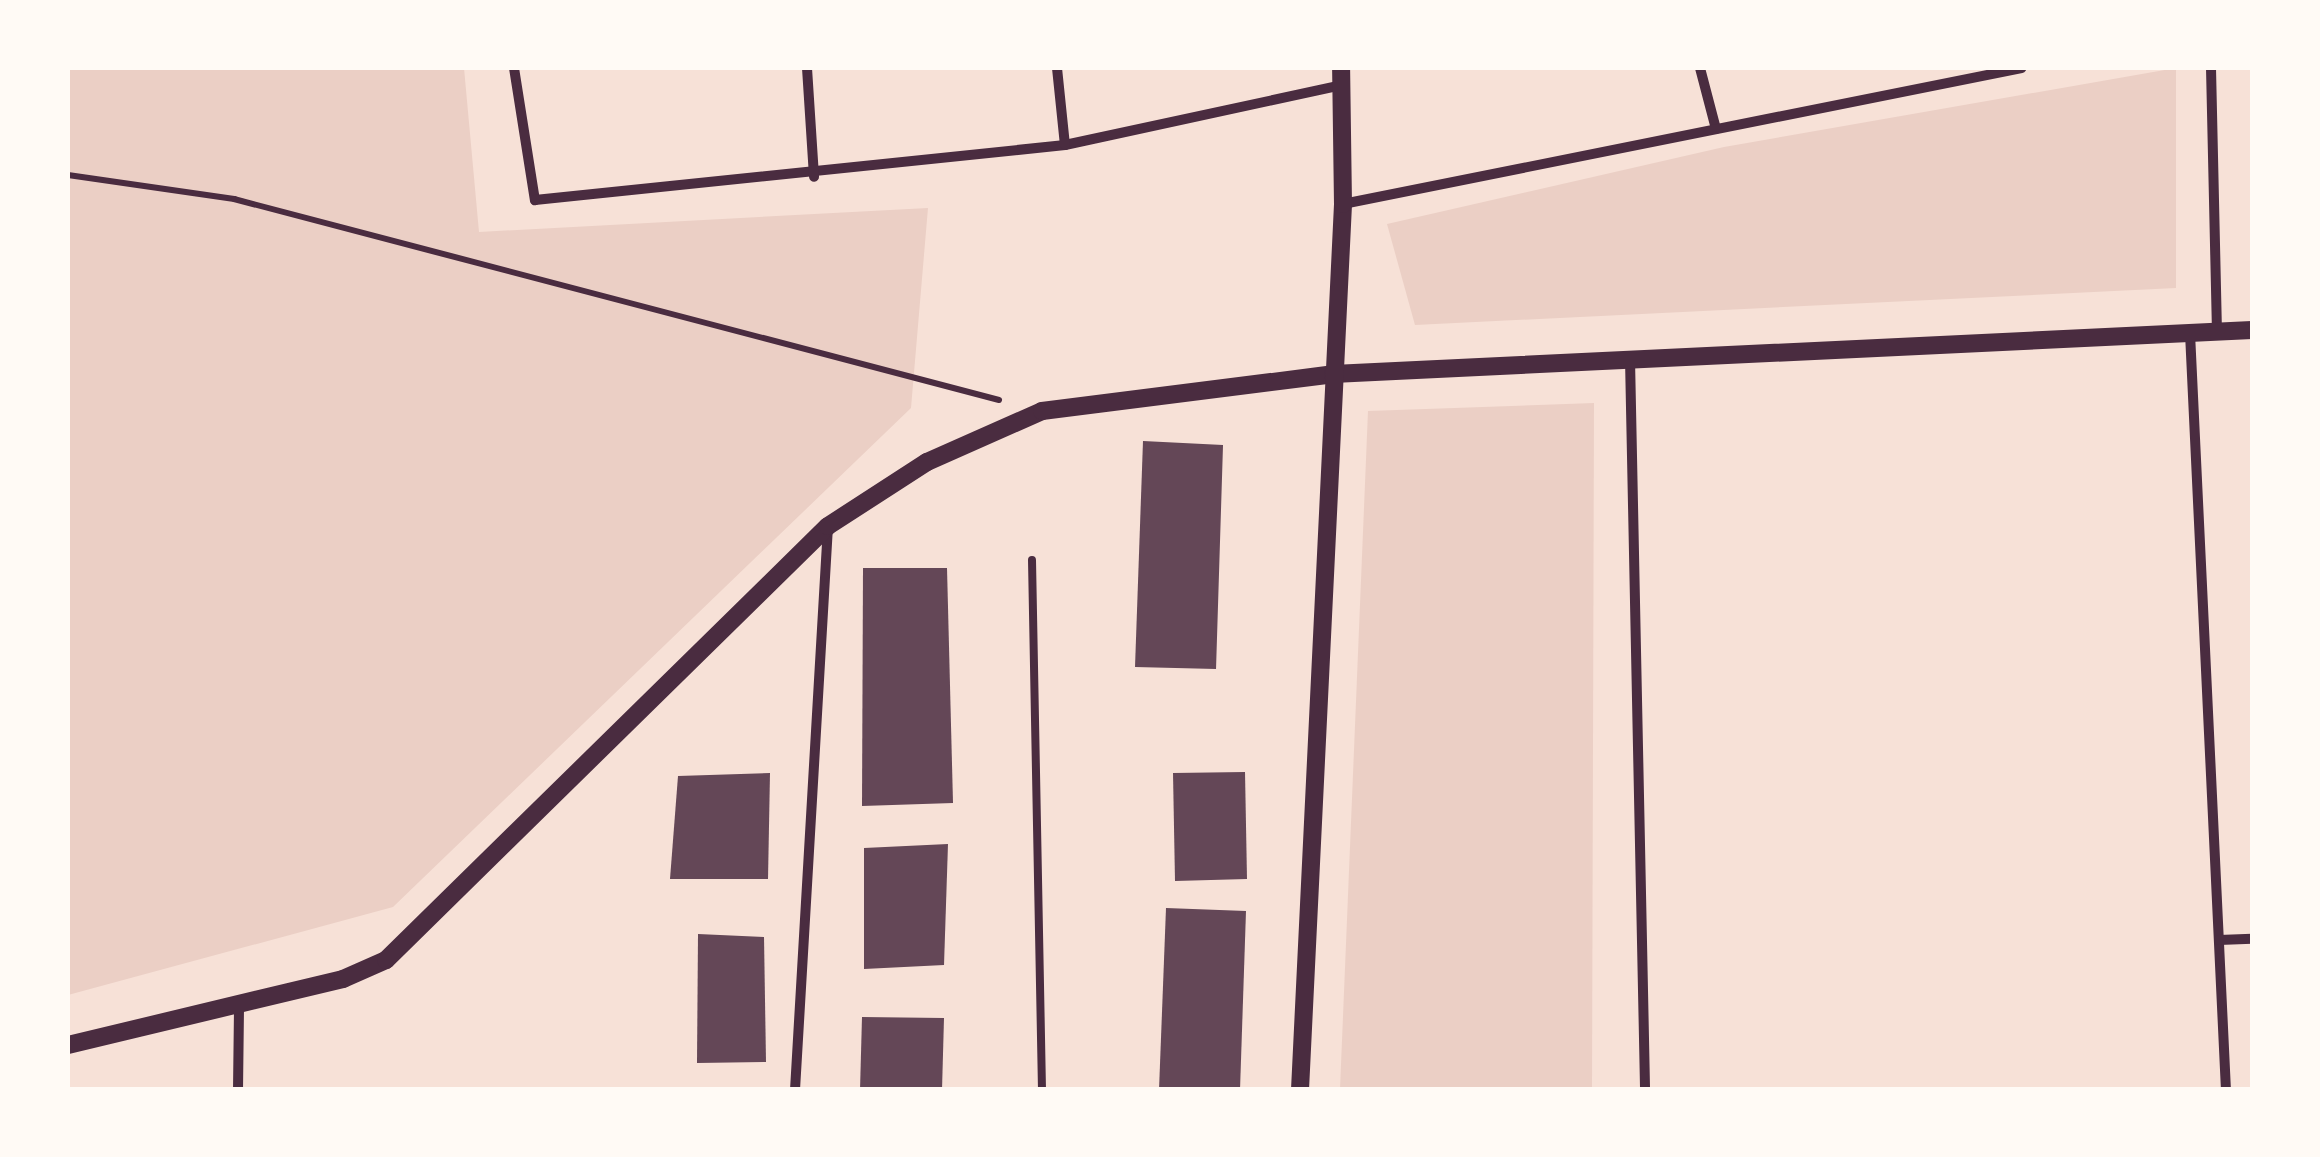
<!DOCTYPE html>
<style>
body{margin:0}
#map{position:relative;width:2320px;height:1157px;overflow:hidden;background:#f7e1d7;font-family:"Space Grotesk",sans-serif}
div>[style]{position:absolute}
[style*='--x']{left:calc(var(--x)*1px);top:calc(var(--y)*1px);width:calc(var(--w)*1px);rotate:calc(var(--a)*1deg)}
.green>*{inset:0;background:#ebcfc5}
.building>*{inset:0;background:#644757}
.path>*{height:6px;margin:-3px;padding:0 3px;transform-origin:3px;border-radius:3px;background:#4a2c40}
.service>*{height:8px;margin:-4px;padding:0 4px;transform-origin:4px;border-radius:4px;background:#4a2c40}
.minor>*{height:10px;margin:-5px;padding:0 5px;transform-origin:5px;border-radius:5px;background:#4a2c40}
.tertiary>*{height:18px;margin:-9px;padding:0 9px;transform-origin:9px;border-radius:9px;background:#4a2c40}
span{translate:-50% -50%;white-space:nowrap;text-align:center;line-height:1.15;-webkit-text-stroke:10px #fffaf5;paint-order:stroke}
.frame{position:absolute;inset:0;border:70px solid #fffaf5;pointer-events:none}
</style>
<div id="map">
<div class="green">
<div style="clip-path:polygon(68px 68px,464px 68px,479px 232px,928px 208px,911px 408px,393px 907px,68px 995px)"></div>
<div style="clip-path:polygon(2176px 68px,2176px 288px,1415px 325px,1387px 224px,1724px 147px)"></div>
<div style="clip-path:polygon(1594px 403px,1592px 1089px,1340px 1089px,1368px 411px)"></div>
</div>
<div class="building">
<div style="clip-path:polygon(1143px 441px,1223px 445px,1216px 669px,1135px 667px)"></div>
<div style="clip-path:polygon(863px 568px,947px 568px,953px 803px,862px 806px)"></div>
<div style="clip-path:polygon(1245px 772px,1247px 879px,1175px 881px,1173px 773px)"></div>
<div style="clip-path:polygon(770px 773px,768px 879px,670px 879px,678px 776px)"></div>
<div style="clip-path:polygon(948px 844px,944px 965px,864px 969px,864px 848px)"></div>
<div style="clip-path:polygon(1166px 908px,1246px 911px,1240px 1090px,1159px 1090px)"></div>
<div style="clip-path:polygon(698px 934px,764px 937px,766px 1062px,697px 1063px)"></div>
<div style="clip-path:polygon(862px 1017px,944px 1018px,942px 1090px,860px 1090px)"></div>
</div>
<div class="path">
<div style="--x:68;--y:175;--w:168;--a:8.2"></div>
<div style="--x:234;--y:199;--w:791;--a:14.72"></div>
</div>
<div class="service">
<div style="--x:1032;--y:560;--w:530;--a:88.92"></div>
</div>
<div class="minor">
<div style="--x:514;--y:68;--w:134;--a:81"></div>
<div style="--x:535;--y:200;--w:533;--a:-5.92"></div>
<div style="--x:1065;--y:145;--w:283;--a:-12.2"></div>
<div style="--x:807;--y:68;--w:109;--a:86.3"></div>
<div style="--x:1057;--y:68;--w:77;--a:84.1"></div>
<div style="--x:1700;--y:68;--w:63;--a:75.3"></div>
<div style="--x:2211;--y:68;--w:263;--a:88.7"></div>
<div style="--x:1343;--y:204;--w:692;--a:-11.33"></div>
<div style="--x:2190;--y:333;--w:758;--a:87.28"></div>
<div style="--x:1630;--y:359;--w:731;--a:88.82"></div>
<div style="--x:2219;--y:940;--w:33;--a:-2"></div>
<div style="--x:238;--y:1090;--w:85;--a:-89.3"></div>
<div style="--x:795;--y:1090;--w:565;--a:-86.65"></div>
</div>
<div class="tertiary">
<div style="--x:68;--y:1045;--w:283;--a:-13.5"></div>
<div style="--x:343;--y:979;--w:47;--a:-23.8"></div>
<div style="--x:386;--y:960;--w:619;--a:-44.48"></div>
<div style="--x:828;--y:526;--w:118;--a:-32.9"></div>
<div style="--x:927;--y:462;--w:126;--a:-23.9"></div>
<div style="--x:1042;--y:411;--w:293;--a:-7.2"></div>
<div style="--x:1333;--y:374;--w:920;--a:-2.74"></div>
<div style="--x:1300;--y:1090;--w:887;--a:-87.22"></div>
<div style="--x:1343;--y:204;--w:136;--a:-90.8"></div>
</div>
<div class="frame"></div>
</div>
